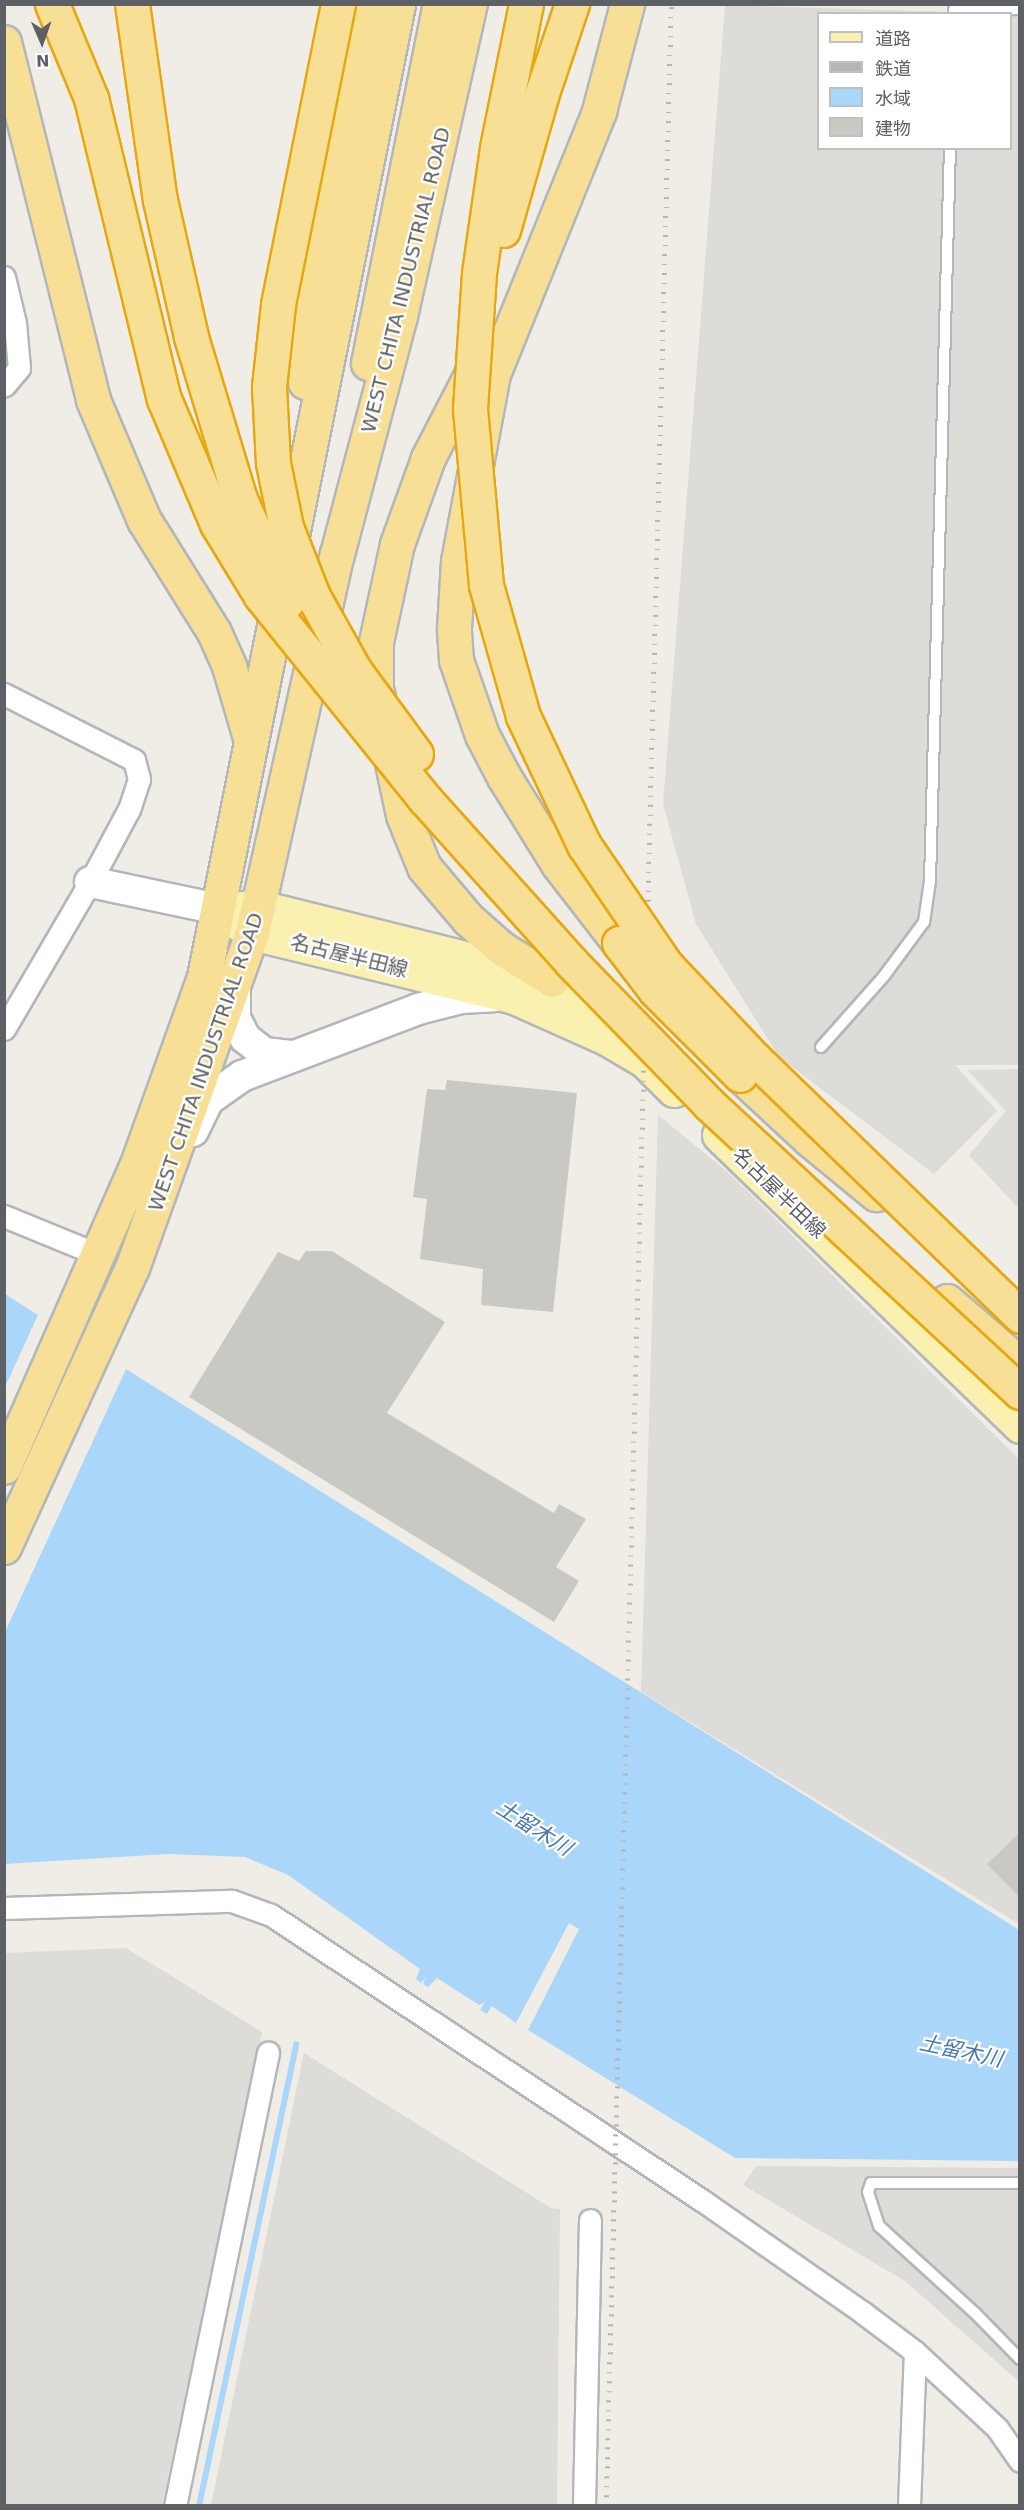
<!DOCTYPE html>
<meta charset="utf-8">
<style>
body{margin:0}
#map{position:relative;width:1024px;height:2510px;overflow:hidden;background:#efede6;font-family:"DejaVu Sans","Noto Sans JP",sans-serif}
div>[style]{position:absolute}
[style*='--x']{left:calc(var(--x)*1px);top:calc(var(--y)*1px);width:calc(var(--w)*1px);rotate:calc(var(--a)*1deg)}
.industrial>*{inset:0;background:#dedcd8}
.water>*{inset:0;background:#aad6fa}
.stream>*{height:6px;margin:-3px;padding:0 3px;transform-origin:3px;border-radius:3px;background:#aad6fa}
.building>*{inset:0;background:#cac8c2}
.roads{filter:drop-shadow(2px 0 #b3b6ba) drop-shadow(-2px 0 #b3b6ba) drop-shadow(0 2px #b3b6ba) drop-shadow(0 -2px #b3b6ba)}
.lane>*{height:10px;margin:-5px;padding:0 5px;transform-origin:5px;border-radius:5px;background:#fff}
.street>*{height:21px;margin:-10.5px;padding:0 10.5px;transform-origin:10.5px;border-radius:10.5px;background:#fff}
.secondary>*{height:30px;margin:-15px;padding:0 15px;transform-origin:15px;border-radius:15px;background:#fff}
.primary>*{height:33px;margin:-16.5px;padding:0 16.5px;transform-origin:16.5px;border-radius:16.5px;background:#faf0af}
.highway>*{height:33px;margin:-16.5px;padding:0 16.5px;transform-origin:16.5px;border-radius:16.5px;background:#f7e095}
.rail>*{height:4.5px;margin-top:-2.25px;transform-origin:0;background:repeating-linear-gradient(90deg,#b4b5b5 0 1.5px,transparent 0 9.5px)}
.bridges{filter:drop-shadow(2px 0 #e7a70d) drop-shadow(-2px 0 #e7a70d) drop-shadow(0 2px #e7a70d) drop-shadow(0 -2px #e7a70d)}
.highway-bridge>*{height:33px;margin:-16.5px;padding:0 16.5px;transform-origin:16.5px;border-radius:16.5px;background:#f7e095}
span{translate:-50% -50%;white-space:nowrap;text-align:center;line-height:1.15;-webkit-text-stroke:4.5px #fff;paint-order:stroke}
.street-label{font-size:20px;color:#5d6165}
.water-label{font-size:21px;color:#4777ac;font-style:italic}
.frame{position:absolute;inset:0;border:6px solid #5d6165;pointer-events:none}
.legend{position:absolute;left:817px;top:12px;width:195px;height:138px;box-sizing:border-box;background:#fff;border:2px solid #bec0c1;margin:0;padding:8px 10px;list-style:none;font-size:18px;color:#5d6165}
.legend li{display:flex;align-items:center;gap:12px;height:30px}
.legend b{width:30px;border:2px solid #bec0c1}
.north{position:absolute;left:12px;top:12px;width:60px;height:60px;-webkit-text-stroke:4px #fff;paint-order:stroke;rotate:178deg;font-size:16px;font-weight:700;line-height:24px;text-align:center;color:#5d6165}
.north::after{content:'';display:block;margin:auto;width:21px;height:27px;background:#5d6165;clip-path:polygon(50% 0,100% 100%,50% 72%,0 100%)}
</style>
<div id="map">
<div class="industrial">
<div style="clip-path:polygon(evenodd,725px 5px,1019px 14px,1019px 1065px,955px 1065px,997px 1111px,934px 1174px,779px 1057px,696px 924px,663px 804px,725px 5px,818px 14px,1010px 14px,1010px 148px,818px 148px,818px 14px)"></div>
<div style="clip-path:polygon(1019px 1069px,1020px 1069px,1019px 1209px,969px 1155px,1006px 1111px,967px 1070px)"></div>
<div style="clip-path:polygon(658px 1115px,729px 1173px,1019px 1459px,1019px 1924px,641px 1692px)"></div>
<div style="clip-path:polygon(126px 1948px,262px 2032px,162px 2505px,5px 2505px,4px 1953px)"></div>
<div style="clip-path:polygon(304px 2053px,551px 2208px,560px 2209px,557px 2505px,211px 2505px)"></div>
<div style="clip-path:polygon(756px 2166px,1019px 2168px,1019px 2382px,905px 2281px,743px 2185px)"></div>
</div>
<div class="water">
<div style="clip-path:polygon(5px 1294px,38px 1315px,5px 1387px)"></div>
<div style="clip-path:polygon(126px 1369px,1019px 1930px,1019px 2161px,735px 2158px,528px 2030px,579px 1929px,569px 1923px,516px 2023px,492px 2006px,487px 2014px,480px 2010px,485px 2002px,479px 2005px,437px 1978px,428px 1987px,423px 1984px,426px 1977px,421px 1983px,416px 1979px,420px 1969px,288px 1875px,245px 1857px,168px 1854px,5px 1864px,5px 1632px)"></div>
</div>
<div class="stream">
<div style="--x:199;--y:2506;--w:472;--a:-78.1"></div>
</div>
<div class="building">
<div style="clip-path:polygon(447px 1080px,577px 1093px,553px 1312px,481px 1305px,483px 1269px,420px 1259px,427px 1199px,413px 1197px,427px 1089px,445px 1090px)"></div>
<div style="clip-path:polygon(306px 1251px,332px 1251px,445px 1322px,387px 1413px,554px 1513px,559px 1504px,586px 1519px,556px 1567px,579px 1581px,554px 1622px,189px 1397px,278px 1252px,299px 1261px)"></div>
<div style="clip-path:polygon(1020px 1832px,1020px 1898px,987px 1864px)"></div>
</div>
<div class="roads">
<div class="lane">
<div style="--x:954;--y:14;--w:4;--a:-90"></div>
<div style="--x:954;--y:10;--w:66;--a:-0.9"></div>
<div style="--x:821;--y:1047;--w:95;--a:-48.4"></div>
<div style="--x:884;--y:976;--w:67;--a:-53.5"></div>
<div style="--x:924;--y:922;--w:41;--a:-81.7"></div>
<div style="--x:930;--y:881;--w:733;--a:-88.44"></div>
<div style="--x:1020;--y:2183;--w:149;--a:180"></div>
<div style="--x:871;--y:2183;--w:9;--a:108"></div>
<div style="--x:868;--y:2192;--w:36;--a:72"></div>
<div style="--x:879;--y:2226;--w:128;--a:42.2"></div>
<div style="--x:974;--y:2312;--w:66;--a:45.6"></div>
</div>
<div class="street">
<div style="--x:4;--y:277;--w:47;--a:76.6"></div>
<div style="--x:15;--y:323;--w:45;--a:84.9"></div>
<div style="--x:19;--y:368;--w:23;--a:130"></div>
<div style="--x:4;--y:694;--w:146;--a:26.9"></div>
<div style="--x:134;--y:760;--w:20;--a:75"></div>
<div style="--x:139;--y:779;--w:32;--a:108"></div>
<div style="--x:129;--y:809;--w:83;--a:118.1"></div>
<div style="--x:90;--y:882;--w:170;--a:120.3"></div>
<div style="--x:4;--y:1216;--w:103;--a:22.3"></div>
<div style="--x:4;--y:1908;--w:228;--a:-1.8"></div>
<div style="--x:232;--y:1901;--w:41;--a:19.7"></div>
<div style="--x:271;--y:1915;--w:518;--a:33.51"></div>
<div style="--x:703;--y:2201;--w:194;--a:34.9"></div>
<div style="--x:862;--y:2312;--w:66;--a:37"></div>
<div style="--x:915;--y:2352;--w:112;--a:42.8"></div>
<div style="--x:997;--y:2428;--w:40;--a:55.1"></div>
<div style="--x:175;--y:2506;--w:463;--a:-78.4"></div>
<div style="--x:584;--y:2506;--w:286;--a:-88.8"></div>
<div style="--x:909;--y:2506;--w:154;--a:-87.8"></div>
</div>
<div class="secondary">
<div style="--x:90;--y:882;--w:131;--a:11.9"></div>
<div style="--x:235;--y:984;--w:34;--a:90"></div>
<div style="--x:235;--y:1018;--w:22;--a:63"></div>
<div style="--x:245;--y:1038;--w:24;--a:38"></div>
<div style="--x:264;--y:1053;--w:30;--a:6"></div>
<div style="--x:193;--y:1131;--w:34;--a:-64"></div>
<div style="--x:208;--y:1100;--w:42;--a:-35.2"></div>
<div style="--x:242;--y:1076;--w:188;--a:-20.8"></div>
<div style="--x:418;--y:1009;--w:44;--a:-14.3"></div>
<div style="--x:461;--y:998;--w:33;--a:-3"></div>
</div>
<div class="primary">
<div style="--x:218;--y:909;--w:42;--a:35.2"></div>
<div style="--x:252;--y:933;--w:270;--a:13.7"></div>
<div style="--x:514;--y:997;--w:101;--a:24"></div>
<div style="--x:606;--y:1038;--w:45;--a:30.5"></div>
<div style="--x:645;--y:1061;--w:41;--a:45"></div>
<div style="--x:228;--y:909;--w:32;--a:-4"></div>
<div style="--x:260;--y:907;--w:301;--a:14"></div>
<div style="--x:552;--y:980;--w:62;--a:23.7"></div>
<div style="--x:719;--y:1135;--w:419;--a:44"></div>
</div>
<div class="highway">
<div style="--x:4;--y:42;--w:369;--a:76"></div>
<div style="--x:93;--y:400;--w:130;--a:67"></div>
<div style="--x:144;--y:520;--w:132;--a:58"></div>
<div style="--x:214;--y:632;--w:37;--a:66"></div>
<div style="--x:229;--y:666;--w:75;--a:73.7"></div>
<div style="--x:368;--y:363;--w:366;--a:-78.7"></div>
<div style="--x:476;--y:365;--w:105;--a:117.3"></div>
<div style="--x:428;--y:458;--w:91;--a:109.8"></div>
<div style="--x:397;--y:544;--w:100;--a:102.1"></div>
<div style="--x:376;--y:642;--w:46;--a:90"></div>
<div style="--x:376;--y:688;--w:130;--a:78"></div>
<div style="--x:403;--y:815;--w:56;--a:68"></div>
<div style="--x:424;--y:867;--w:68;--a:49.8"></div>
<div style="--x:468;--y:919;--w:44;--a:41.3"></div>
<div style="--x:501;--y:948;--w:60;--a:32.1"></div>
<div style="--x:305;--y:382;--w:66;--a:-85.7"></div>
<div style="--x:310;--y:316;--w:317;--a:-80"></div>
<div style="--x:619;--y:943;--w:100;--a:-127.7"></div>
<div style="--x:558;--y:864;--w:102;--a:-121.8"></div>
<div style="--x:504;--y:777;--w:47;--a:-117.6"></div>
<div style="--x:482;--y:735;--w:79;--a:-109.1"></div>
<div style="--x:456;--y:660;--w:32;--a:-94"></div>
<div style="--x:454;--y:628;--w:67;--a:-86.6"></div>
<div style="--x:458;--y:561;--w:190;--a:-79.4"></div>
<div style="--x:493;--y:374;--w:284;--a:-68"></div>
<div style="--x:599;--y:111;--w:111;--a:-75.3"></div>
<div style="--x:740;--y:1075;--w:94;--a:42.8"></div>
<div style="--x:809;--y:1139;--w:87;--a:39.4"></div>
<div style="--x:947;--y:1301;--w:96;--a:40.8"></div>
<div style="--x:4;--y:1467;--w:328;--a:-66.3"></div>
<div style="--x:136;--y:1167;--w:202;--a:-70.3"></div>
<div style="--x:204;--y:977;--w:992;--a:-78.72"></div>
<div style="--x:4;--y:1547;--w:307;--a:-65.4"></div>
<div style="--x:132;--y:1268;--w:356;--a:-70.3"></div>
<div style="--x:252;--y:933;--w:388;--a:-77.4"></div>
<div style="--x:337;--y:554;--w:246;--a:-75.2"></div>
<div style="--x:400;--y:316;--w:320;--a:-77.4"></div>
</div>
</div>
<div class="rail">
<div style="--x:606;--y:2506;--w:2503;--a:-88.51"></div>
</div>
<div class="bridges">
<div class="highway-bridge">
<div style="--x:52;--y:4;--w:102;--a:67.5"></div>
<div style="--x:91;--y:98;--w:310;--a:76.4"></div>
<div style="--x:164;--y:399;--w:136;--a:67"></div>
<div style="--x:217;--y:524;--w:84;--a:58.6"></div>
<div style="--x:261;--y:596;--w:260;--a:51.1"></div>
<div style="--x:424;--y:798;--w:220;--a:48.1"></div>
<div style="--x:571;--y:962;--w:198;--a:45.8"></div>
<div style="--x:709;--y:1104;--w:424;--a:42.8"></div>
<div style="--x:132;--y:4;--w:198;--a:81.9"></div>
<div style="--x:160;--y:200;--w:140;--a:77.2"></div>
<div style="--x:191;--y:337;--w:169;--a:73.2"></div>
<div style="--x:240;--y:499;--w:113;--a:65.5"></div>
<div style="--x:338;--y:4;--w:307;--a:101.3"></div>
<div style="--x:278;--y:305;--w:82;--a:96.3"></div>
<div style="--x:269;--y:387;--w:76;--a:87"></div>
<div style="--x:273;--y:463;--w:65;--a:78.5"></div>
<div style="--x:286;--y:527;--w:74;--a:68.6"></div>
<div style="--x:313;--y:596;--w:86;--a:60.8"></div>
<div style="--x:355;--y:671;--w:103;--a:53.7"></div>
<div style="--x:526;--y:4;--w:147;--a:101.4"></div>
<div style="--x:497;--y:148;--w:126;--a:98.2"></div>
<div style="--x:479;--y:273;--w:136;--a:93.8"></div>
<div style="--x:470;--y:409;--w:177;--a:84.8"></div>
<div style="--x:486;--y:585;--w:136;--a:74.2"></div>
<div style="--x:523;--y:716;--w:143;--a:64.7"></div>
<div style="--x:584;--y:845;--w:145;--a:55.7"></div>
<div style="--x:666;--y:965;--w:129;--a:46.6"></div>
<div style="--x:755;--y:1059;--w:369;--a:44.1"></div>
<div style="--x:503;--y:230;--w:142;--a:-74.1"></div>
<div style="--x:542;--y:93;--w:94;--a:-71.4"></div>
<div style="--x:619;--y:943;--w:59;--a:52.5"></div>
<div style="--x:655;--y:990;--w:120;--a:45"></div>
</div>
</div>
<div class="street-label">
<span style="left:406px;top:280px;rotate:-76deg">WEST CHITA INDUSTRIAL ROAD</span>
<span style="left:349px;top:956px;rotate:14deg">名古屋半田線</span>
<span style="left:206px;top:1062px;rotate:-71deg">WEST CHITA INDUSTRIAL ROAD</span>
<span style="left:779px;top:1193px;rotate:44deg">名古屋半田線</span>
</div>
<div class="water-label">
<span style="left:534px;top:1828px;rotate:32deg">土留木川</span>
<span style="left:961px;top:2051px;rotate:12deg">土留木川</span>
</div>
<div class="frame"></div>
<ul class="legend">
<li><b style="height:8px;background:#faf0af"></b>道路</li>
<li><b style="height:8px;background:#b4b5b5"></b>鉄道</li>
<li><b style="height:16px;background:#aad6fa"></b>水域</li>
<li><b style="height:16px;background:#cac8c2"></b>建物</li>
</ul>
<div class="north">N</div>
</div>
